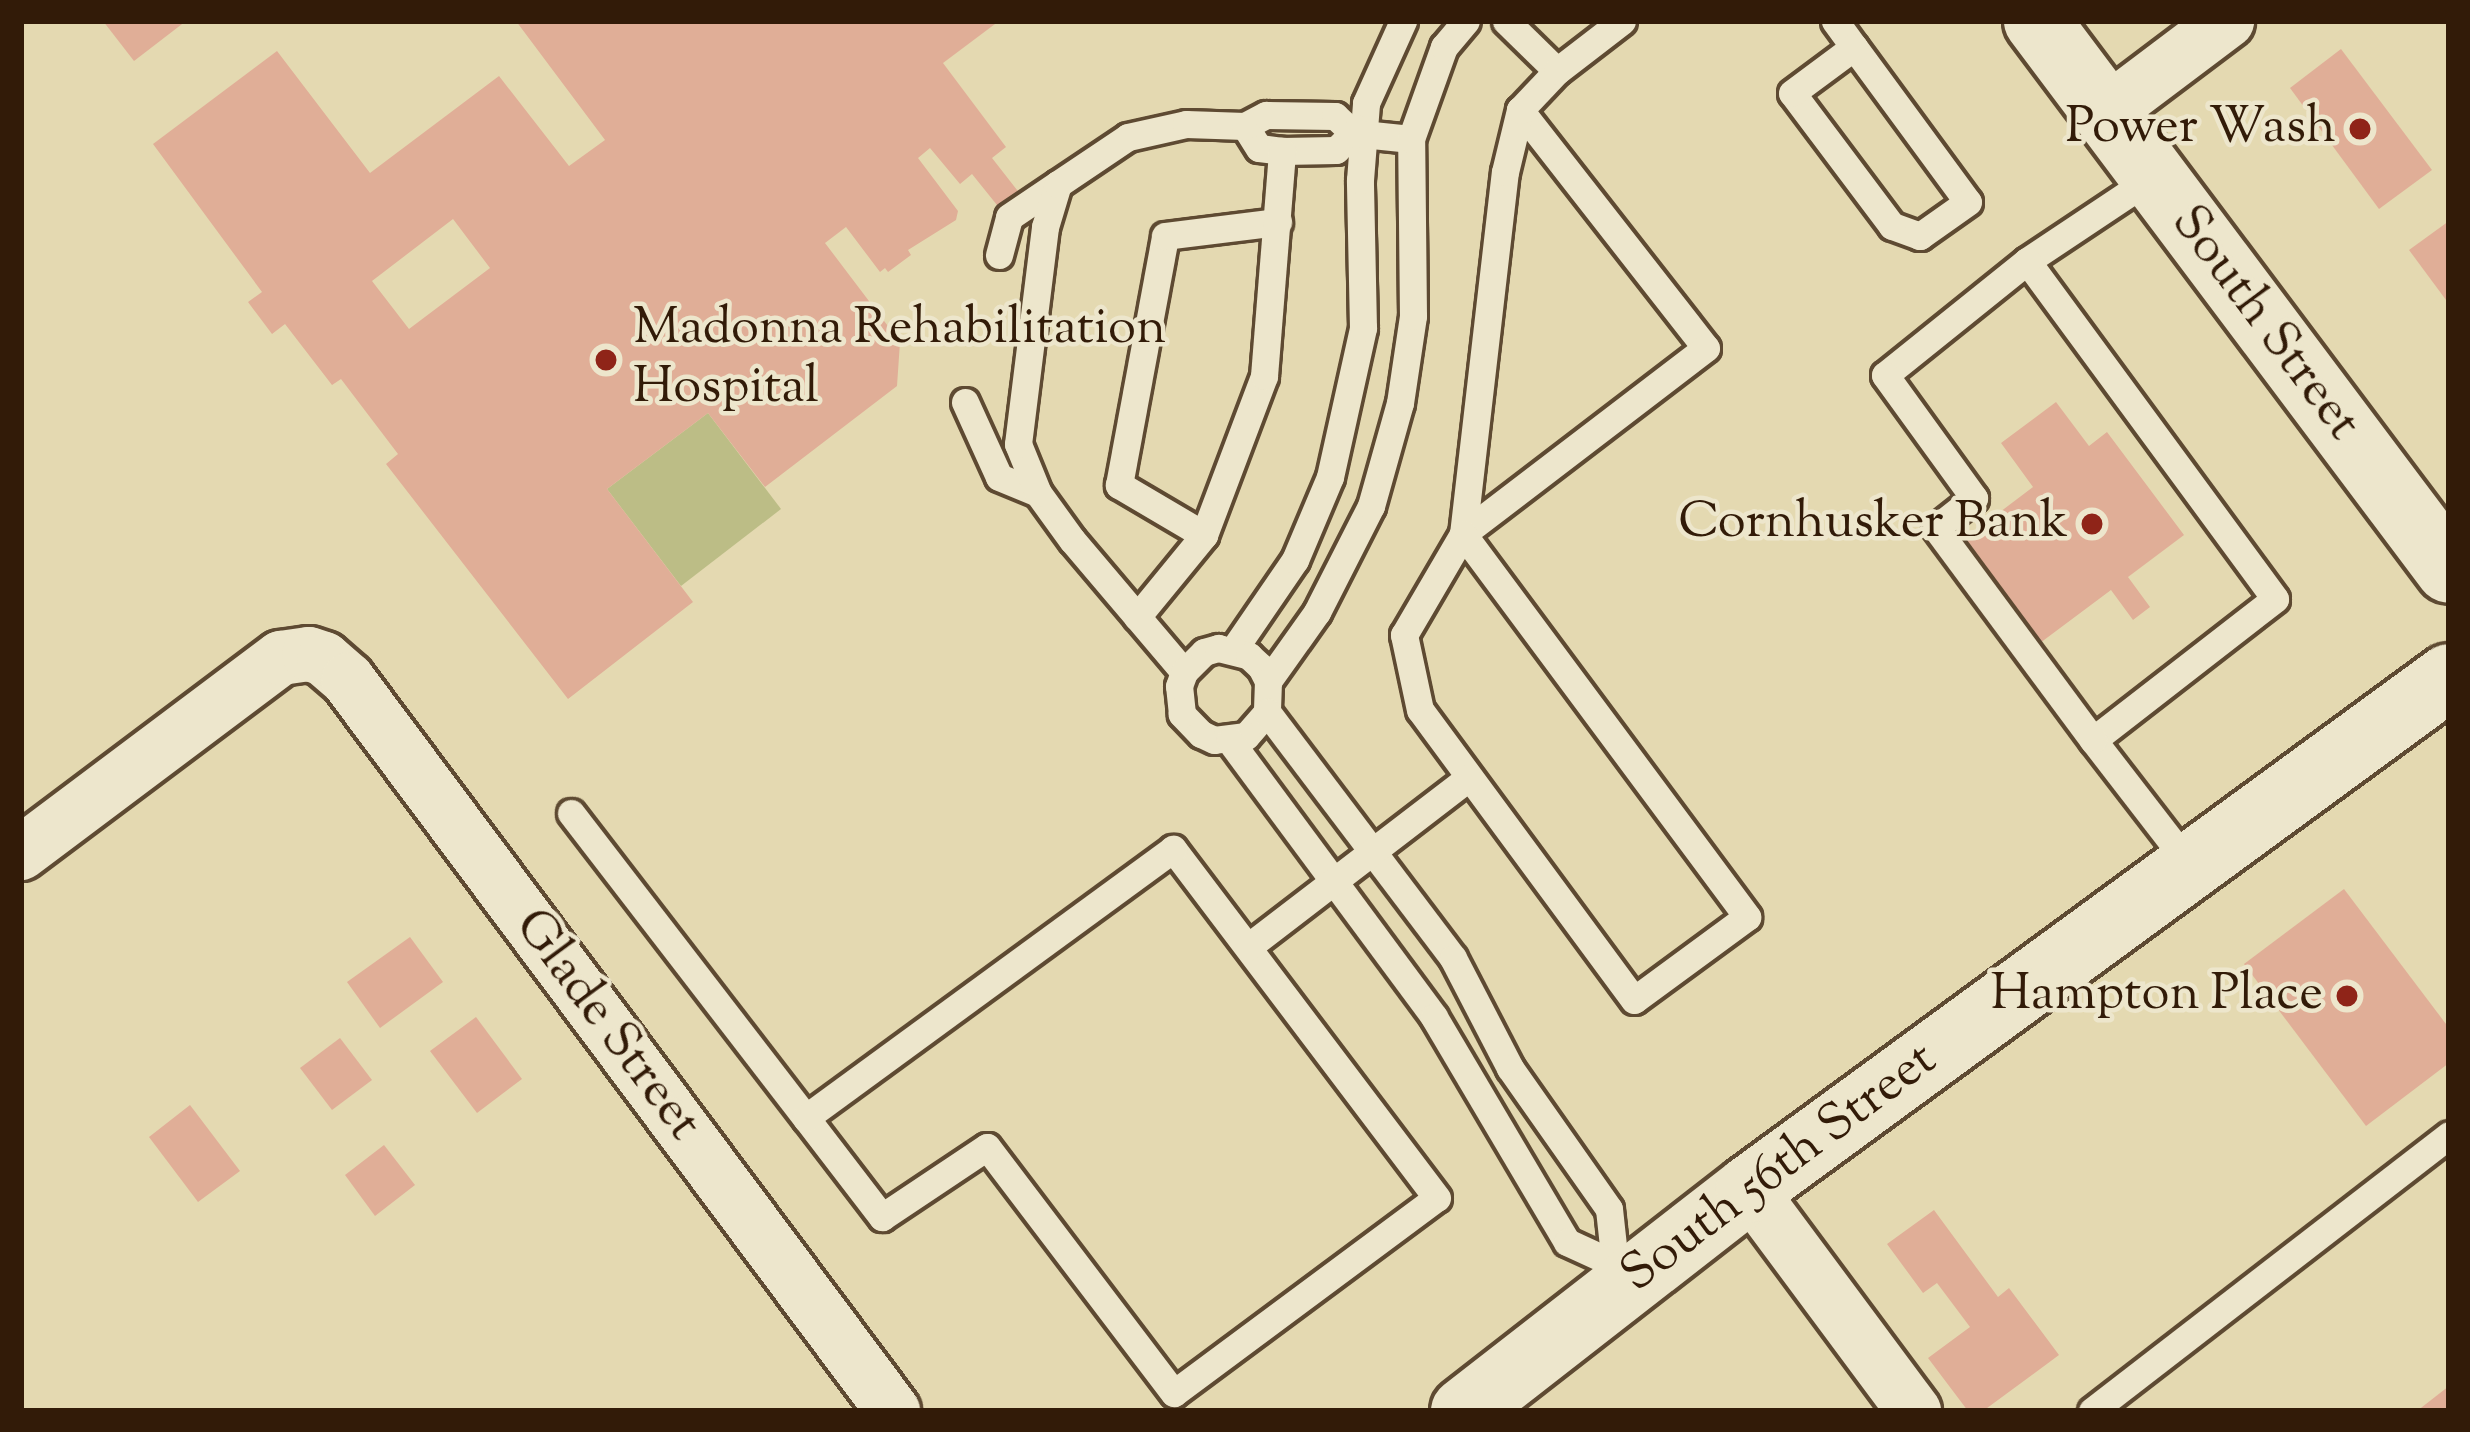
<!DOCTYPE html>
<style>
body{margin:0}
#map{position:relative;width:2470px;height:1432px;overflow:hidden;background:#e4d9b1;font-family:"Sorts Mill Goudy",serif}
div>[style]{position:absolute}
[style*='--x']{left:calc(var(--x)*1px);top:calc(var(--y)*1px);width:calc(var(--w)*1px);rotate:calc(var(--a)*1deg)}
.green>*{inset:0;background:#bcbd86}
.building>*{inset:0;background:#e0ae97}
.roads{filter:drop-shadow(3px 0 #5e4a32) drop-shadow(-3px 0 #5e4a32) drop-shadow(0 3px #5e4a32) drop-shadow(0 -3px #5e4a32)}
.lane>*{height:27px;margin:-13.5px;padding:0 13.5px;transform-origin:13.5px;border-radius:13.5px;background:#ede6cc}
.street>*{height:54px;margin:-27px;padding:0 27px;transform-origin:27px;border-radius:27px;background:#ede6cc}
.secondary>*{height:66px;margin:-33px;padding:0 33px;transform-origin:33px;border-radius:33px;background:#ede6cc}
.dots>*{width:33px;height:33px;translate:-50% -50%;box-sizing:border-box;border:6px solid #ede6cc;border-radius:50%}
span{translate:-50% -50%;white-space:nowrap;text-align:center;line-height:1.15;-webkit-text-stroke:9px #ede6cc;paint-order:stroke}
.poi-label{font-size:51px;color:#321b08}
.right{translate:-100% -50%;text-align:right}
.left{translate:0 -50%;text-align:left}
.street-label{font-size:51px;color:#321b08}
.frame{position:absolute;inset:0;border:24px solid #321b08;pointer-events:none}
</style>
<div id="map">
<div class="green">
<div style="clip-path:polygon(708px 413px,781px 509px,681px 586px,607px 489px)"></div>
</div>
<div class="building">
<div style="clip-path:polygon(103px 21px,186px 21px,134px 61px)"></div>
<div style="clip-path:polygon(evenodd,516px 21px,999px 21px,943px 63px,1006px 147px,992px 158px,1021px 195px,1001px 210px,972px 174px,960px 184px,930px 148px,918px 158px,958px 211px,956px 220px,908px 250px,911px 255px,888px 272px,885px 268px,880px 272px,846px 227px,825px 243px,900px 342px,897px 386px,765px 487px,708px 413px,607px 489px,693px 602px,568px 699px,386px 464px,398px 454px,341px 379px,332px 385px,285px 324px,272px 334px,248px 302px,262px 292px,153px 144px,277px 51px,370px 173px,499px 76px,569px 166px,605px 140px,516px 21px,453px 219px,490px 268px,409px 329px,372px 281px,453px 219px)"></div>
<div style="clip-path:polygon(2341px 49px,2432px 170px,2379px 209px,2290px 88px)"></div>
<div style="clip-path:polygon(2449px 221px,2449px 304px,2409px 250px)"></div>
<div style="clip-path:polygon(2056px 402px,2089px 446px,2107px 432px,2184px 535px,2128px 577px,2150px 607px,2133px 620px,2111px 590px,2040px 643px,1963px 540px,2033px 487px,2001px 443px)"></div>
<div style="clip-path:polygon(2344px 889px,2449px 1028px,2449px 1063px,2366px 1126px,2244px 964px)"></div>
<div style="clip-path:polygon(410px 937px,443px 982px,380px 1028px,347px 982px)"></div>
<div style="clip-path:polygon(476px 1017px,522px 1079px,477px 1113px,430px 1051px)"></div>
<div style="clip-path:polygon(340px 1038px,372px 1080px,332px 1110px,300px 1068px)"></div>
<div style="clip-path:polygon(190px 1105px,240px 1171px,198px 1202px,149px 1137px)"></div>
<div style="clip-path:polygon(384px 1145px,415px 1185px,375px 1216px,345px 1175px)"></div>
<div style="clip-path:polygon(1934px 1210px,1998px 1297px,2009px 1288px,2059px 1355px,1983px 1411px,1968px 1411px,1928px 1358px,1970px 1327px,1937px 1283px,1923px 1293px,1887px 1244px)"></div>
<div style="clip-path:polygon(2449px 1386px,2449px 1411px,2417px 1411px)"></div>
</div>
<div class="roads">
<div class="lane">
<div style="--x:1506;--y:21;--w:71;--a:44.4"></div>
<div style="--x:1835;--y:21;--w:32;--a:54"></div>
<div style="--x:1854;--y:47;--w:192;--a:53.7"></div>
<div style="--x:1968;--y:202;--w:59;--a:144.7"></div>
<div style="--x:1920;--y:236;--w:30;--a:-160"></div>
<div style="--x:1892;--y:226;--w:166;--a:-126.9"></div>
<div style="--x:1792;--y:93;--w:77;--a:-36.6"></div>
<div style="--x:1520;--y:110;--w:302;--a:52"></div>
<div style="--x:1706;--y:348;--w:306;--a:142.6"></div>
<div style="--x:1463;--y:534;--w:364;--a:-83.4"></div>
<div style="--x:1505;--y:172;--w:64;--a:-76.4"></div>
<div style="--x:1520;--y:110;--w:54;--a:-46.5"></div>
<div style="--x:1557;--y:71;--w:82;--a:-37.6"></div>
<div style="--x:1245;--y:126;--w:26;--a:58"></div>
<div style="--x:1259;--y:148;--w:23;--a:7"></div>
<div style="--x:1282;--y:151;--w:54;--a:-1.1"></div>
<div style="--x:1336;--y:150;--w:24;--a:-45"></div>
<div style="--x:2153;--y:177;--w:151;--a:146.3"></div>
<div style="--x:2027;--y:261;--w:419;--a:53.7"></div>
<div style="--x:2275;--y:599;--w:230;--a:142.2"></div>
<div style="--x:2093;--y:740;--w:157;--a:52.3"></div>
<div style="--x:999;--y:255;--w:39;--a:-75"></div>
<div style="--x:1009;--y:217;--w:59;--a:-34"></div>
<div style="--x:2027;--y:261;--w:182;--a:141.2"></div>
<div style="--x:1885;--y:375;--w:152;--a:54.1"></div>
<div style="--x:1974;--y:498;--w:48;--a:141.7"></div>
<div style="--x:1936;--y:528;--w:264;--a:53.5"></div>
<div style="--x:965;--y:402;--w:82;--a:65.6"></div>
<div style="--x:999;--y:477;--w:42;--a:22.3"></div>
<div style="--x:1463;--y:534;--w:477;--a:53.4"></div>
<div style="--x:1747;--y:917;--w:140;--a:143.7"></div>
<div style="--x:1634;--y:1000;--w:360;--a:-126.4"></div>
<div style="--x:1420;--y:710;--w:77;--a:-102"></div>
<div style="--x:1404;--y:635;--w:117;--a:-59.7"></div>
<div style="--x:1204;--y:535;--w:99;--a:-149.5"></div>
<div style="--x:1119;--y:485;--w:253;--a:-79.5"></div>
<div style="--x:1165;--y:236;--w:114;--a:-7.1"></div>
<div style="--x:1137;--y:617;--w:106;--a:-50.7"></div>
<div style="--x:1204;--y:535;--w:170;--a:-69.3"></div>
<div style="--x:1264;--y:376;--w:226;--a:-85.4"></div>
<div style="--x:1234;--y:649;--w:108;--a:-55.6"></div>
<div style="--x:1295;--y:560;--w:90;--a:-67.1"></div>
<div style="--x:1330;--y:477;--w:153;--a:-77.5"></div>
<div style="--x:1363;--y:328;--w:148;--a:-91.2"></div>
<div style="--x:1360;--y:180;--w:77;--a:-85.5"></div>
<div style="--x:1366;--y:103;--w:90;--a:-65.7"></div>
<div style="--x:1184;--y:672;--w:173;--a:-130.3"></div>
<div style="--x:1072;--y:540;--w:58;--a:-125.9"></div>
<div style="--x:1038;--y:493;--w:53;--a:-112.2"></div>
<div style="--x:1018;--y:444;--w:219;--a:-82.9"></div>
<div style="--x:1045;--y:227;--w:45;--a:-73.2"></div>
<div style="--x:1058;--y:184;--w:84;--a:-33.9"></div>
<div style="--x:1128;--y:137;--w:59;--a:-12.6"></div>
<div style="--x:1186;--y:124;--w:59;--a:1.9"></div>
<div style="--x:1245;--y:126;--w:24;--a:-28"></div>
<div style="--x:1266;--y:115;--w:69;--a:0.8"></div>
<div style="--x:1335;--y:116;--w:25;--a:43"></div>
<div style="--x:1353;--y:133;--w:58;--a:5.9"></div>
<div style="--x:1268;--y:681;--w:85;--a:-54.6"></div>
<div style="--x:1317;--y:612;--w:119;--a:-63"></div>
<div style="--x:1371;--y:506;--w:107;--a:-74.3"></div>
<div style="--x:1400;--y:403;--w:88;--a:-81.5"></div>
<div style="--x:1413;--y:316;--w:177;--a:-90.6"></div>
<div style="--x:1411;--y:139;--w:98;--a:-70.3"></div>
<div style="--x:1444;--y:47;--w:34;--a:-50"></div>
<div style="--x:1267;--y:712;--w:32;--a:131"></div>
<div style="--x:1246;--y:736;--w:32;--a:173"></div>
<div style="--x:1214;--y:740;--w:14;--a:-155"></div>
<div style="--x:1201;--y:734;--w:28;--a:-134"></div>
<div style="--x:1182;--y:714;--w:28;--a:-96"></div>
<div style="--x:1179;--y:686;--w:15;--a:-70"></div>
<div style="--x:1184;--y:672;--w:28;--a:-45"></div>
<div style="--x:1204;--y:652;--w:15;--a:-16"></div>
<div style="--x:1218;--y:648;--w:32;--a:14"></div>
<div style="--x:1249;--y:656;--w:16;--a:43"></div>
<div style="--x:1261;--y:667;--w:16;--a:63"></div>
<div style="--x:1268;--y:681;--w:31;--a:92"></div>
<div style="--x:1267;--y:712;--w:308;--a:52.9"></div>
<div style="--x:1453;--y:958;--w:124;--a:62.6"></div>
<div style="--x:1510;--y:1068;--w:172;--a:54.9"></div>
<div style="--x:1609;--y:1209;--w:55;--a:83.8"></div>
<div style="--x:1615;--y:1264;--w:23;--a:56"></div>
<div style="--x:1230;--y:741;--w:343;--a:53.5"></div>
<div style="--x:1434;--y:1017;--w:261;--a:59.4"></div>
<div style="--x:1567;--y:1242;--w:53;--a:24.6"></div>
<div style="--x:571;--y:813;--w:385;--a:52.4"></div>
<div style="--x:806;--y:1118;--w:125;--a:52.5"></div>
<div style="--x:882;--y:1217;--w:126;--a:-33.7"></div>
<div style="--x:987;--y:1147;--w:309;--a:52.8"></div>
<div style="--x:1174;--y:1393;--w:327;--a:-36.6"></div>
<div style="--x:1437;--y:1198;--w:438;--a:-127.1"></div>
<div style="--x:1173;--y:849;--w:455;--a:143.8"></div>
<div style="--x:1248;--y:947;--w:277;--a:-37.5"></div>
<div style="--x:2092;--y:1411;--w:451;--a:-37.7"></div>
</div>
<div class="street">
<div style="--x:2105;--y:113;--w:153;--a:-37"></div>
<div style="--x:21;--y:853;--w:325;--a:-36.9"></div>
<div style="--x:281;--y:658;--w:28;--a:-8"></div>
<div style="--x:309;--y:654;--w:16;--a:18"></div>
<div style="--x:324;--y:659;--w:32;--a:41"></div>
<div style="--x:348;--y:680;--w:912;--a:53.29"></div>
<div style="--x:1749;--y:1189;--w:277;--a:53.4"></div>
</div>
<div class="secondary">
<div style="--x:2037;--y:21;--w:686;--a:53.11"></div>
<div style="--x:1464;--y:1411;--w:361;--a:-37.9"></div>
<div style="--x:1749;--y:1189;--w:867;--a:-36.18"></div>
</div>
</div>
<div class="dots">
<div style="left:2360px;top:129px;background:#8f2418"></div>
<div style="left:606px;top:360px;background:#8f2418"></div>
<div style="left:2092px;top:524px;background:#8f2418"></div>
<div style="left:2347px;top:996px;background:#8f2418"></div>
</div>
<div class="poi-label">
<span class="right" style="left:2336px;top:129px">Power Wash</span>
<span class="left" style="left:633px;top:360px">Madonna Rehabilitation<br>Hospital</span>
<span class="right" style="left:2068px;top:524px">Cornhusker Bank</span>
<span class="right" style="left:2323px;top:996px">Hampton Place</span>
</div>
<div class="street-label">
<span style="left:2264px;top:324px;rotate:53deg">South Street</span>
<span style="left:606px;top:1026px;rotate:53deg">Glade Street</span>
<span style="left:1780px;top:1169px;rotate:-37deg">South 56th Street</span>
</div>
<div class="frame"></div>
</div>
